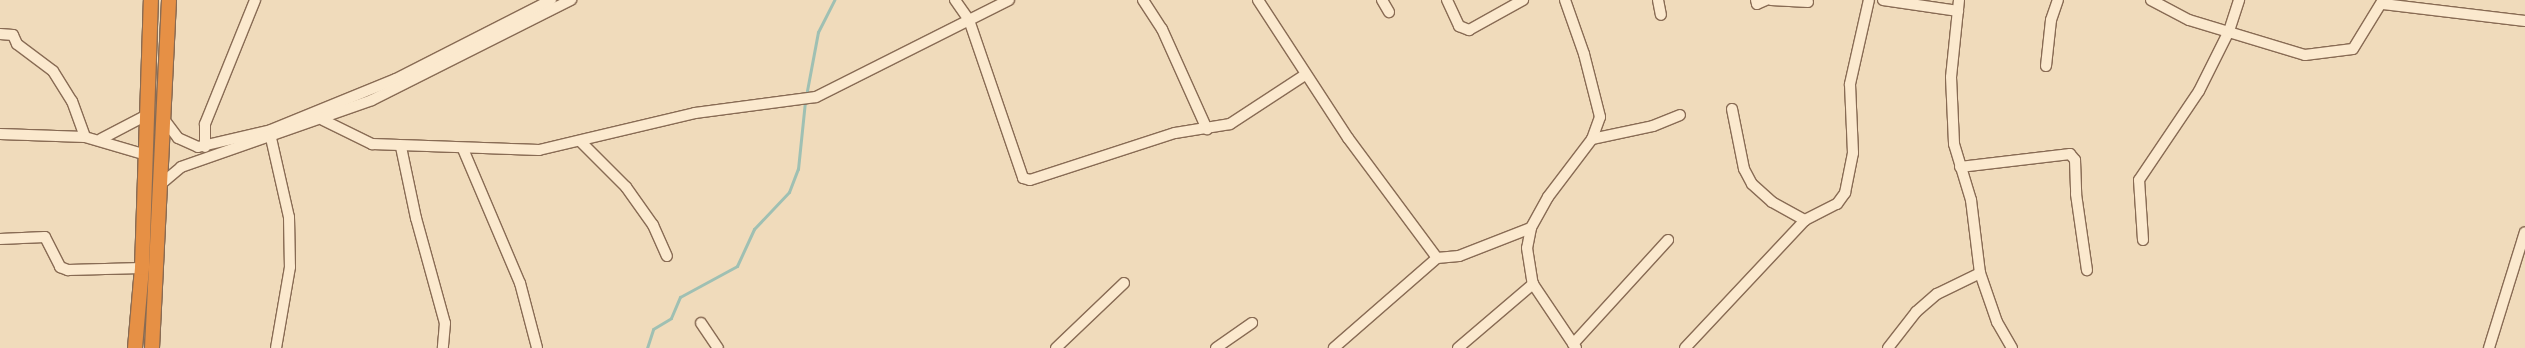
<!DOCTYPE html>
<style>
body{margin:0}
#map{position:relative;width:2525px;height:348px;overflow:hidden;background:#f0dbbb;font-family:"Playfair Display",serif}
div>[style]{position:absolute}
[style*='--x']{left:calc(var(--x)*1px);top:calc(var(--y)*1px);width:calc(var(--w)*1px);rotate:calc(var(--a)*1deg)}
.stream>*{height:3px;margin:-1.5px;padding:0 1.5px;transform-origin:1.5px;border-radius:1.5px;background:#9fc0b3}
.roads{filter:drop-shadow(1px 0 #886b54) drop-shadow(-1px 0 #886b54) drop-shadow(0 1px #886b54) drop-shadow(0 -1px #886b54)}
.minor>*{height:10px;margin:-5px;padding:0 5px;transform-origin:5px;border-radius:5px;background:#fbe9ce}
.highway>*{height:14px;margin:-7px;padding:0 7px;transform-origin:7px;border-radius:7px;background:#e69045}
span{translate:-50% -50%;white-space:nowrap;text-align:center;line-height:1.15;-webkit-text-stroke:3px #f7e6cb;paint-order:stroke}
</style>
<div id="map">
<div class="stream">
<div style="--x:806;--y:96;--w:65;--a:-79.4"></div>
<div style="--x:818;--y:32;--w:36;--a:-63"></div>
<div style="--x:647;--y:348;--w:20;--a:-72"></div>
<div style="--x:653;--y:329;--w:21;--a:-31"></div>
<div style="--x:671;--y:318;--w:23;--a:-67"></div>
<div style="--x:680;--y:297;--w:65;--a:-28.5"></div>
<div style="--x:737;--y:266;--w:41;--a:-65.3"></div>
<div style="--x:754;--y:229;--w:51;--a:-46.6"></div>
<div style="--x:789;--y:192;--w:25;--a:-69"></div>
<div style="--x:798;--y:169;--w:68;--a:-84.1"></div>
</div>
<div class="roads">
<div class="minor">
<div style="--x:955;--y:0;--w:24;--a:55"></div>
<div style="--x:969;--y:20;--w:167;--a:71.1"></div>
<div style="--x:1023;--y:178;--w:7;--a:16"></div>
<div style="--x:1030;--y:180;--w:152;--a:-18"></div>
<div style="--x:1175;--y:133;--w:56;--a:-9.3"></div>
<div style="--x:1230;--y:124;--w:90;--a:-33.2"></div>
<div style="--x:1143;--y:0;--w:35;--a:57"></div>
<div style="--x:1162;--y:29;--w:110;--a:65.8"></div>
<div style="--x:1258;--y:0;--w:165;--a:56.9"></div>
<div style="--x:1348;--y:138;--w:149;--a:53.4"></div>
<div style="--x:1437;--y:258;--w:137;--a:138.9"></div>
<div style="--x:1382;--y:0;--w:14;--a:60"></div>
<div style="--x:1447;--y:0;--w:29;--a:65"></div>
<div style="--x:1459;--y:26;--w:11;--a:22"></div>
<div style="--x:1469;--y:30;--w:62;--a:-29.1"></div>
<div style="--x:1565;--y:0;--w:57;--a:70.6"></div>
<div style="--x:1584;--y:54;--w:65;--a:75.7"></div>
<div style="--x:1600;--y:117;--w:23;--a:110"></div>
<div style="--x:1592;--y:139;--w:73;--a:127.2"></div>
<div style="--x:1548;--y:197;--w:35;--a:119"></div>
<div style="--x:1531;--y:228;--w:20;--a:101"></div>
<div style="--x:1527;--y:248;--w:36;--a:81"></div>
<div style="--x:1533;--y:284;--w:77;--a:56.1"></div>
<div style="--x:1658;--y:0;--w:15;--a:79"></div>
<div style="--x:1756;--y:0;--w:4;--a:76"></div>
<div style="--x:1757;--y:4;--w:10;--a:-24"></div>
<div style="--x:1771;--y:0;--w:37;--a:3"></div>
<div style="--x:1883;--y:0;--w:76;--a:8.3"></div>
<div style="--x:1959;--y:0;--w:77;--a:95.9"></div>
<div style="--x:1951;--y:77;--w:67;--a:87.4"></div>
<div style="--x:1954;--y:144;--w:59;--a:73.1"></div>
<div style="--x:1971;--y:200;--w:74;--a:83"></div>
<div style="--x:1980;--y:273;--w:52;--a:70.9"></div>
<div style="--x:1997;--y:322;--w:30;--a:60"></div>
<div style="--x:2151;--y:0;--w:43;--a:27.8"></div>
<div style="--x:2189;--y:20;--w:121;--a:16.8"></div>
<div style="--x:2305;--y:55;--w:48;--a:-7.1"></div>
<div style="--x:2353;--y:49;--w:57;--a:-58.5"></div>
<div style="--x:2383;--y:4;--w:143;--a:6.8"></div>
<div style="--x:0;--y:34;--w:13;--a:4"></div>
<div style="--x:13;--y:35;--w:10;--a:66"></div>
<div style="--x:17;--y:44;--w:45;--a:36.9"></div>
<div style="--x:53;--y:71;--w:36;--a:58"></div>
<div style="--x:72;--y:101;--w:38;--a:70"></div>
<div style="--x:2046;--y:66;--w:46;--a:-83.8"></div>
<div style="--x:2051;--y:20;--w:21;--a:-71"></div>
<div style="--x:1732;--y:109;--w:61;--a:78.7"></div>
<div style="--x:1744;--y:169;--w:17;--a:62"></div>
<div style="--x:1752;--y:184;--w:27;--a:42"></div>
<div style="--x:1772;--y:202;--w:38;--a:29"></div>
<div style="--x:163;--y:118;--w:25;--a:53"></div>
<div style="--x:178;--y:138;--w:22;--a:24"></div>
<div style="--x:198;--y:147;--w:75;--a:-13.1"></div>
<div style="--x:271;--y:130;--w:135;--a:-22.2"></div>
<div style="--x:396;--y:79;--w:174;--a:-27"></div>
<div style="--x:323;--y:120;--w:55;--a:26.1"></div>
<div style="--x:372;--y:144;--w:167;--a:2.1"></div>
<div style="--x:539;--y:150;--w:160;--a:-13.3"></div>
<div style="--x:695;--y:113;--w:122;--a:-7.5"></div>
<div style="--x:816;--y:97;--w:216;--a:-26.7"></div>
<div style="--x:0;--y:134;--w:85;--a:2"></div>
<div style="--x:85;--y:137;--w:64;--a:16.4"></div>
<div style="--x:271;--y:138;--w:81;--a:77.2"></div>
<div style="--x:289;--y:217;--w:50;--a:88.9"></div>
<div style="--x:290;--y:267;--w:82;--a:99.8"></div>
<div style="--x:101;--y:139;--w:52;--a:-27.6"></div>
<div style="--x:1592;--y:139;--w:62;--a:-12"></div>
<div style="--x:1653;--y:126;--w:29;--a:-22"></div>
<div style="--x:581;--y:142;--w:64;--a:45"></div>
<div style="--x:626;--y:187;--w:47;--a:54.6"></div>
<div style="--x:653;--y:225;--w:34;--a:66"></div>
<div style="--x:205;--y:147;--w:23;--a:-90"></div>
<div style="--x:205;--y:124;--w:134;--a:-68"></div>
<div style="--x:401;--y:147;--w:73;--a:78.1"></div>
<div style="--x:416;--y:218;--w:109;--a:74.6"></div>
<div style="--x:445;--y:323;--w:25;--a:95"></div>
<div style="--x:463;--y:149;--w:146;--a:67"></div>
<div style="--x:520;--y:283;--w:67;--a:75.3"></div>
<div style="--x:1960;--y:167;--w:111;--a:-6.7"></div>
<div style="--x:2070;--y:154;--w:8;--a:50"></div>
<div style="--x:2075;--y:160;--w:34;--a:88"></div>
<div style="--x:2076;--y:194;--w:77;--a:81.8"></div>
<div style="--x:161;--y:184;--w:26;--a:-40"></div>
<div style="--x:181;--y:167;--w:202;--a:-19.3"></div>
<div style="--x:372;--y:100;--w:223;--a:-26.7"></div>
<div style="--x:0;--y:239;--w:45;--a:-2.5"></div>
<div style="--x:45;--y:237;--w:34;--a:63"></div>
<div style="--x:60;--y:267;--w:9;--a:21"></div>
<div style="--x:68;--y:270;--w:74;--a:-1.5"></div>
<div style="--x:2143;--y:240;--w:60;--a:-93.8"></div>
<div style="--x:2139;--y:180;--w:107;--a:-56"></div>
<div style="--x:2199;--y:91;--w:67;--a:-63.4"></div>
<div style="--x:2229;--y:31;--w:33;--a:-72"></div>
<div style="--x:1437;--y:258;--w:22;--a:-5"></div>
<div style="--x:1459;--y:256;--w:77;--a:-21.3"></div>
<div style="--x:701;--y:323;--w:30;--a:56"></div>
<div style="--x:1573;--y:344;--w:141;--a:-47.6"></div>
<div style="--x:1056;--y:348;--w:94;--a:-43.7"></div>
<div style="--x:1216;--y:348;--w:44;--a:-34.8"></div>
<div style="--x:1458;--y:348;--w:99;--a:-40.5"></div>
<div style="--x:1685;--y:348;--w:175;--a:-46.8"></div>
<div style="--x:1805;--y:220;--w:36;--a:-27"></div>
<div style="--x:1837;--y:204;--w:14;--a:-54"></div>
<div style="--x:1845;--y:193;--w:41;--a:-78.7"></div>
<div style="--x:1853;--y:153;--w:69;--a:-92.5"></div>
<div style="--x:1850;--y:84;--w:86;--a:-77.3"></div>
<div style="--x:1888;--y:348;--w:46;--a:-52.1"></div>
<div style="--x:1916;--y:312;--w:28;--a:-41"></div>
<div style="--x:1937;--y:294;--w:48;--a:-26"></div>
<div style="--x:2489;--y:348;--w:121;--a:-72.8"></div>
</div>
<div class="highway">
<div style="--x:135;--y:348;--w:80;--a:-85"></div>
<div style="--x:142;--y:268;--w:268;--a:-88.1"></div>
<div style="--x:152;--y:348;--w:348;--a:-87.2"></div>
</div>
</div>
</div>
